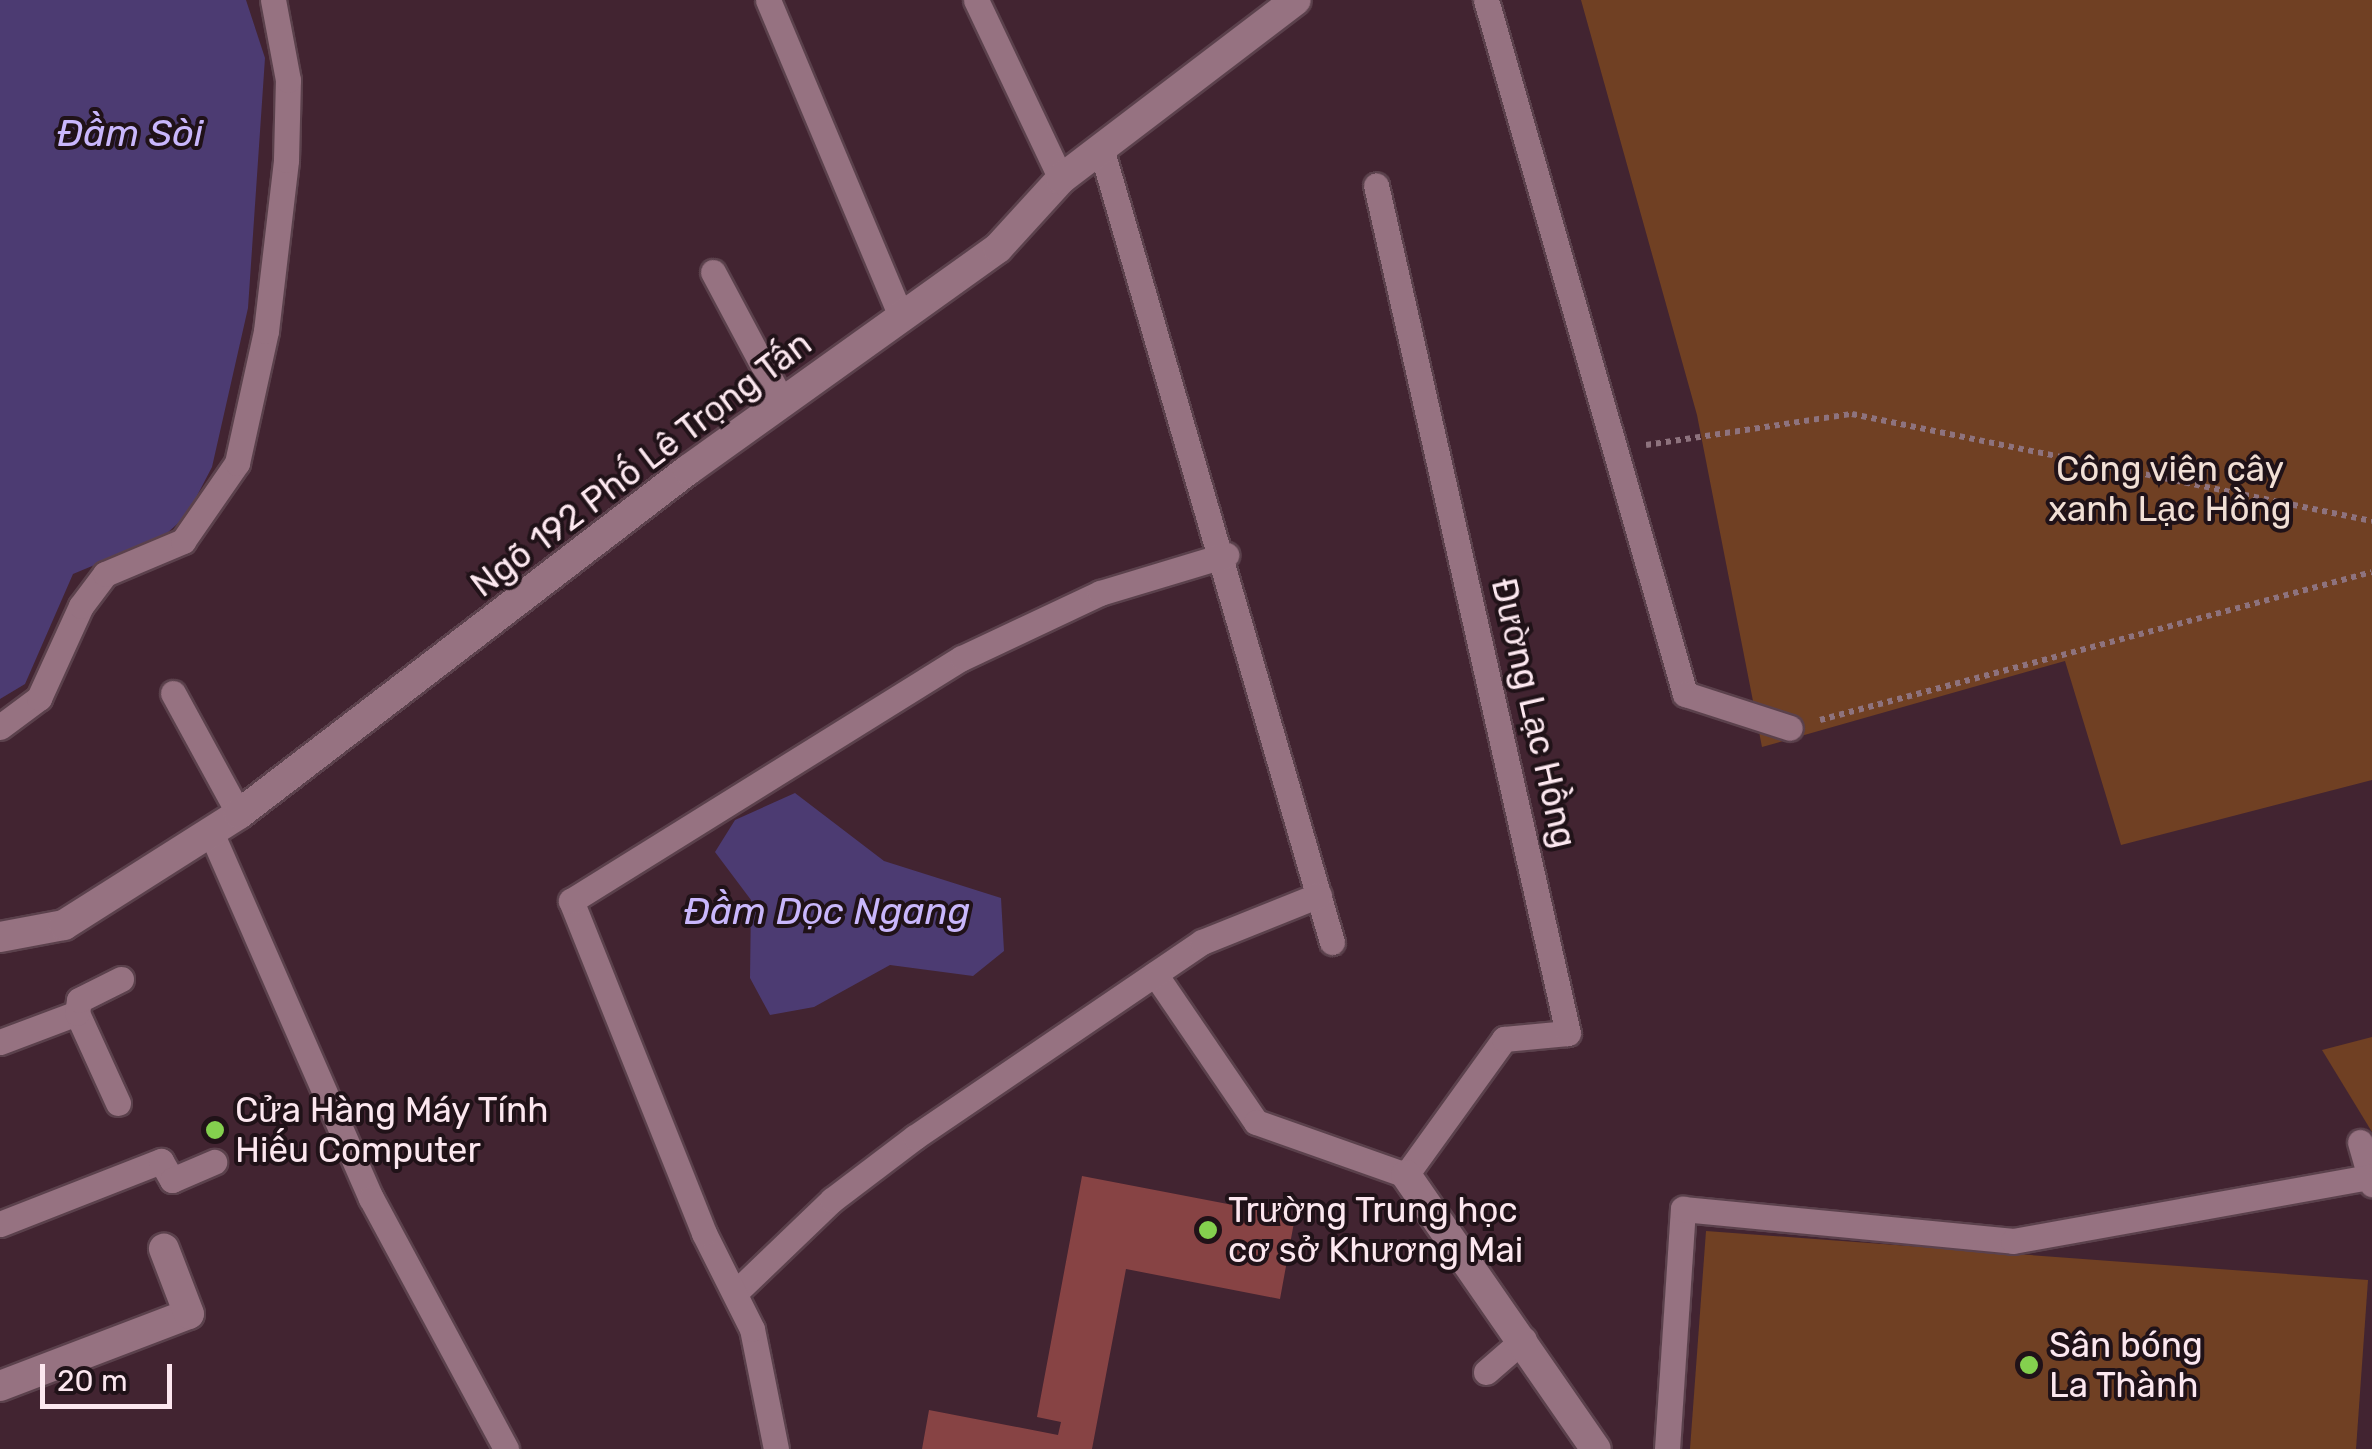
<!DOCTYPE html>
<meta charset="utf-8">
<style>
body{margin:0}
#map{position:relative;width:2372px;height:1449px;overflow:hidden;background:#422431;font-family:Rubik,sans-serif}
div>[style]{position:absolute}
[style*='--x']{left:calc(var(--x)*1px);top:calc(var(--y)*1px);width:calc(var(--w)*1px);rotate:calc(var(--a)*1deg)}
.green>*{inset:0;background:#704023}
.water>*{inset:0;background:#4c3b72}
.building>*{inset:0;background:#874344}
.path>*{height:6px;margin-top:-3px;transform-origin:0;background:repeating-linear-gradient(90deg,#8e737e 0 5px,transparent 0 10px)}
.roads{filter:drop-shadow(2px 0 #5b414c) drop-shadow(-2px 0 #5b414c) drop-shadow(0 2px #5b414c) drop-shadow(0 -2px #5b414c)}
.lane>*{height:25px;margin:-12.5px;padding:0 12.5px;transform-origin:12.5px;border-radius:12.5px;background:#967281}
.street>*{height:30px;margin:-15px;padding:0 15px;transform-origin:15px;border-radius:15px;background:#967281}
.secondary>*{height:30px;margin:-15px;padding:0 15px;transform-origin:15px;border-radius:15px;background:#967281}
.dots>*{width:28px;height:28px;translate:-50% -50%;box-sizing:border-box;border:5px solid #201218;border-radius:50%}
span{translate:-50% -50%;white-space:nowrap;text-align:center;line-height:1.15;-webkit-text-stroke:8px #201218;paint-order:stroke}
.street-label{font-size:35px;color:#fce7ef}
.park-label{font-size:35px;color:#f1dfd5}
.poi-label{font-size:35px;color:#fce7ef}
.left{translate:0 -50%;text-align:left}
.water-label{font-size:38px;color:#c9b7fc;font-style:italic}
.scale{position:absolute;left:40px;top:1364px;width:132px;height:45px;box-sizing:border-box;border:5px solid #fce7ef;border-top:0;padding-left:12px;font-size:30px;line-height:35px;white-space:nowrap;color:#fce7ef;-webkit-text-stroke:8px #201218;paint-order:stroke}
</style>
<div id="map">
<div class="green">
<div style="clip-path:polygon(1581px 0,2372px 0,2372px 780px,2121px 845px,2065px 661px,1762px 747px,1697px 415px)"></div>
<div style="clip-path:polygon(2372px 1037px,2372px 1132px,2322px 1050px)"></div>
<div style="clip-path:polygon(1706px 1231px,2368px 1280px,2356px 1449px,1690px 1449px)"></div>
</div>
<div class="water">
<div style="clip-path:polygon(0 0,246px 0,265px 58px,248px 308px,212px 467px,187px 515px,164px 536px,73px 574px,25px 684px,0 699px)"></div>
<div style="clip-path:polygon(795px 793px,884px 861px,1001px 898px,1004px 951px,973px 976px,890px 965px,814px 1007px,770px 1015px,750px 978px,751px 900px,715px 852px,735px 820px)"></div>
</div>
<div class="building">
<div style="clip-path:polygon(1082px 1176px,1295px 1217px,1280px 1299px,1126px 1269px,1092px 1449px,922px 1449px,929px 1410px,1058px 1435px,1061px 1422px,1037px 1417px)"></div>
</div>
<div class="path">
<div style="--x:1646;--y:445;--w:208;--a:-8.6"></div>
<div style="--x:1852;--y:414;--w:531;--a:11.63"></div>
<div style="--x:1820;--y:720;--w:571;--a:-15.01"></div>
</div>
<div class="roads">
<div class="lane">
<div style="--x:768;--y:0;--w:343;--a:67.2"></div>
<div style="--x:976;--y:0;--w:198;--a:64.6"></div>
<div style="--x:1486;--y:0;--w:722;--a:74"></div>
<div style="--x:1685;--y:694;--w:110;--a:17.9"></div>
<div style="--x:1101;--y:148;--w:827;--a:73.78"></div>
<div style="--x:713;--y:272;--w:146;--a:61.9"></div>
<div style="--x:173;--y:693;--w:138;--a:61.4"></div>
<div style="--x:0;--y:727;--w:49;--a:-36.6"></div>
<div style="--x:39;--y:698;--w:101;--a:-65.5"></div>
<div style="--x:81;--y:606;--w:40;--a:-53"></div>
<div style="--x:105;--y:574;--w:85;--a:-22.9"></div>
<div style="--x:183;--y:541;--w:95;--a:-55.3"></div>
<div style="--x:237;--y:463;--w:135;--a:-77.6"></div>
<div style="--x:266;--y:331;--w:172;--a:-83.3"></div>
<div style="--x:286;--y:160;--w:80;--a:-88.6"></div>
<div style="--x:288;--y:80;--w:81;--a:-100.6"></div>
<div style="--x:210;--y:830;--w:402;--a:66.4"></div>
<div style="--x:371;--y:1198;--w:285;--a:61.7"></div>
<div style="--x:1155;--y:974;--w:179;--a:55.7"></div>
<div style="--x:1256;--y:1122;--w:159;--a:19.5"></div>
<div style="--x:1406;--y:1175;--w:168;--a:-54.2"></div>
<div style="--x:1504;--y:1039;--w:64;--a:-5.4"></div>
<div style="--x:1568;--y:1033;--w:869;--a:-102.76"></div>
<div style="--x:0;--y:1042;--w:82;--a:-20.6"></div>
<div style="--x:118;--y:1103;--w:99;--a:-114.5"></div>
<div style="--x:77;--y:1013;--w:13;--a:-81"></div>
<div style="--x:79;--y:1000;--w:47;--a:-26.6"></div>
<div style="--x:2360;--y:1142;--w:44;--a:74.1"></div>
<div style="--x:0;--y:1224;--w:173;--a:-21.4"></div>
<div style="--x:161;--y:1161;--w:22;--a:60"></div>
<div style="--x:172;--y:1180;--w:46;--a:-23.2"></div>
<div style="--x:737;--y:1291;--w:132;--a:-43.8"></div>
<div style="--x:832;--y:1200;--w:104;--a:-37.2"></div>
<div style="--x:915;--y:1137;--w:347;--a:-34.2"></div>
<div style="--x:1202;--y:942;--w:126;--a:-21.9"></div>
<div style="--x:1486;--y:1372;--w:50;--a:-41"></div>
<div style="--x:776;--y:1449;--w:122;--a:-101.3"></div>
<div style="--x:752;--y:1329;--w:107;--a:-116.6"></div>
<div style="--x:704;--y:1233;--w:358;--a:-111.8"></div>
<div style="--x:571;--y:901;--w:460;--a:-31.9"></div>
<div style="--x:962;--y:658;--w:153;--a:-25.2"></div>
<div style="--x:1100;--y:593;--w:132;--a:-16.8"></div>
<div style="--x:1667;--y:1449;--w:241;--a:-86.2"></div>
<div style="--x:1683;--y:1209;--w:332;--a:5.5"></div>
<div style="--x:2013;--y:1241;--w:363;--a:-10.2"></div>
</div>
<div class="street">
<div style="--x:1406;--y:1175;--w:333;--a:55.3"></div>
<div style="--x:0;--y:1386;--w:202;--a:-20.9"></div>
<div style="--x:189;--y:1314;--w:70;--a:-111"></div>
</div>
<div class="secondary">
<div style="--x:0;--y:937;--w:65;--a:-10.6"></div>
<div style="--x:64;--y:925;--w:207;--a:-32.4"></div>
<div style="--x:239;--y:814;--w:566;--a:-37.46"></div>
<div style="--x:688;--y:470;--w:381;--a:-35.6"></div>
<div style="--x:998;--y:248;--w:93;--a:-47.6"></div>
<div style="--x:1061;--y:179;--w:295;--a:-37.3"></div>
</div>
</div>
<div class="dots">
<div style="left:215px;top:1130px;background:#84d04e"></div>
<div style="left:1208px;top:1230px;background:#84d04e"></div>
<div style="left:2029px;top:1365px;background:#84d04e"></div>
</div>
<div class="street-label">
<span style="left:641px;top:464px;rotate:-37deg">Ngõ 192 Phố Lê Trọng Tấn</span>
<span style="left:1534px;top:713px;rotate:77deg">Đường Lạc Hồng</span>
</div>
<div class="park-label">
<span style="left:2170px;top:489px">Công viên cây<br>xanh Lạc Hồng</span>
</div>
<div class="poi-label">
<span class="left" style="left:235px;top:1130px">Cửa Hàng Máy Tính<br>Hiếu Computer</span>
<span class="left" style="left:1228px;top:1230px">Trường Trung học<br>cơ sở Khương Mai</span>
<span class="left" style="left:2049px;top:1365px">Sân bóng<br>La Thành</span>
</div>
<div class="water-label">
<span style="left:130px;top:134px">Đầm Sòi</span>
<span style="left:827px;top:912px">Đầm Dọc Ngang</span>
</div>
<div class="scale">20 m</div>
</div>
